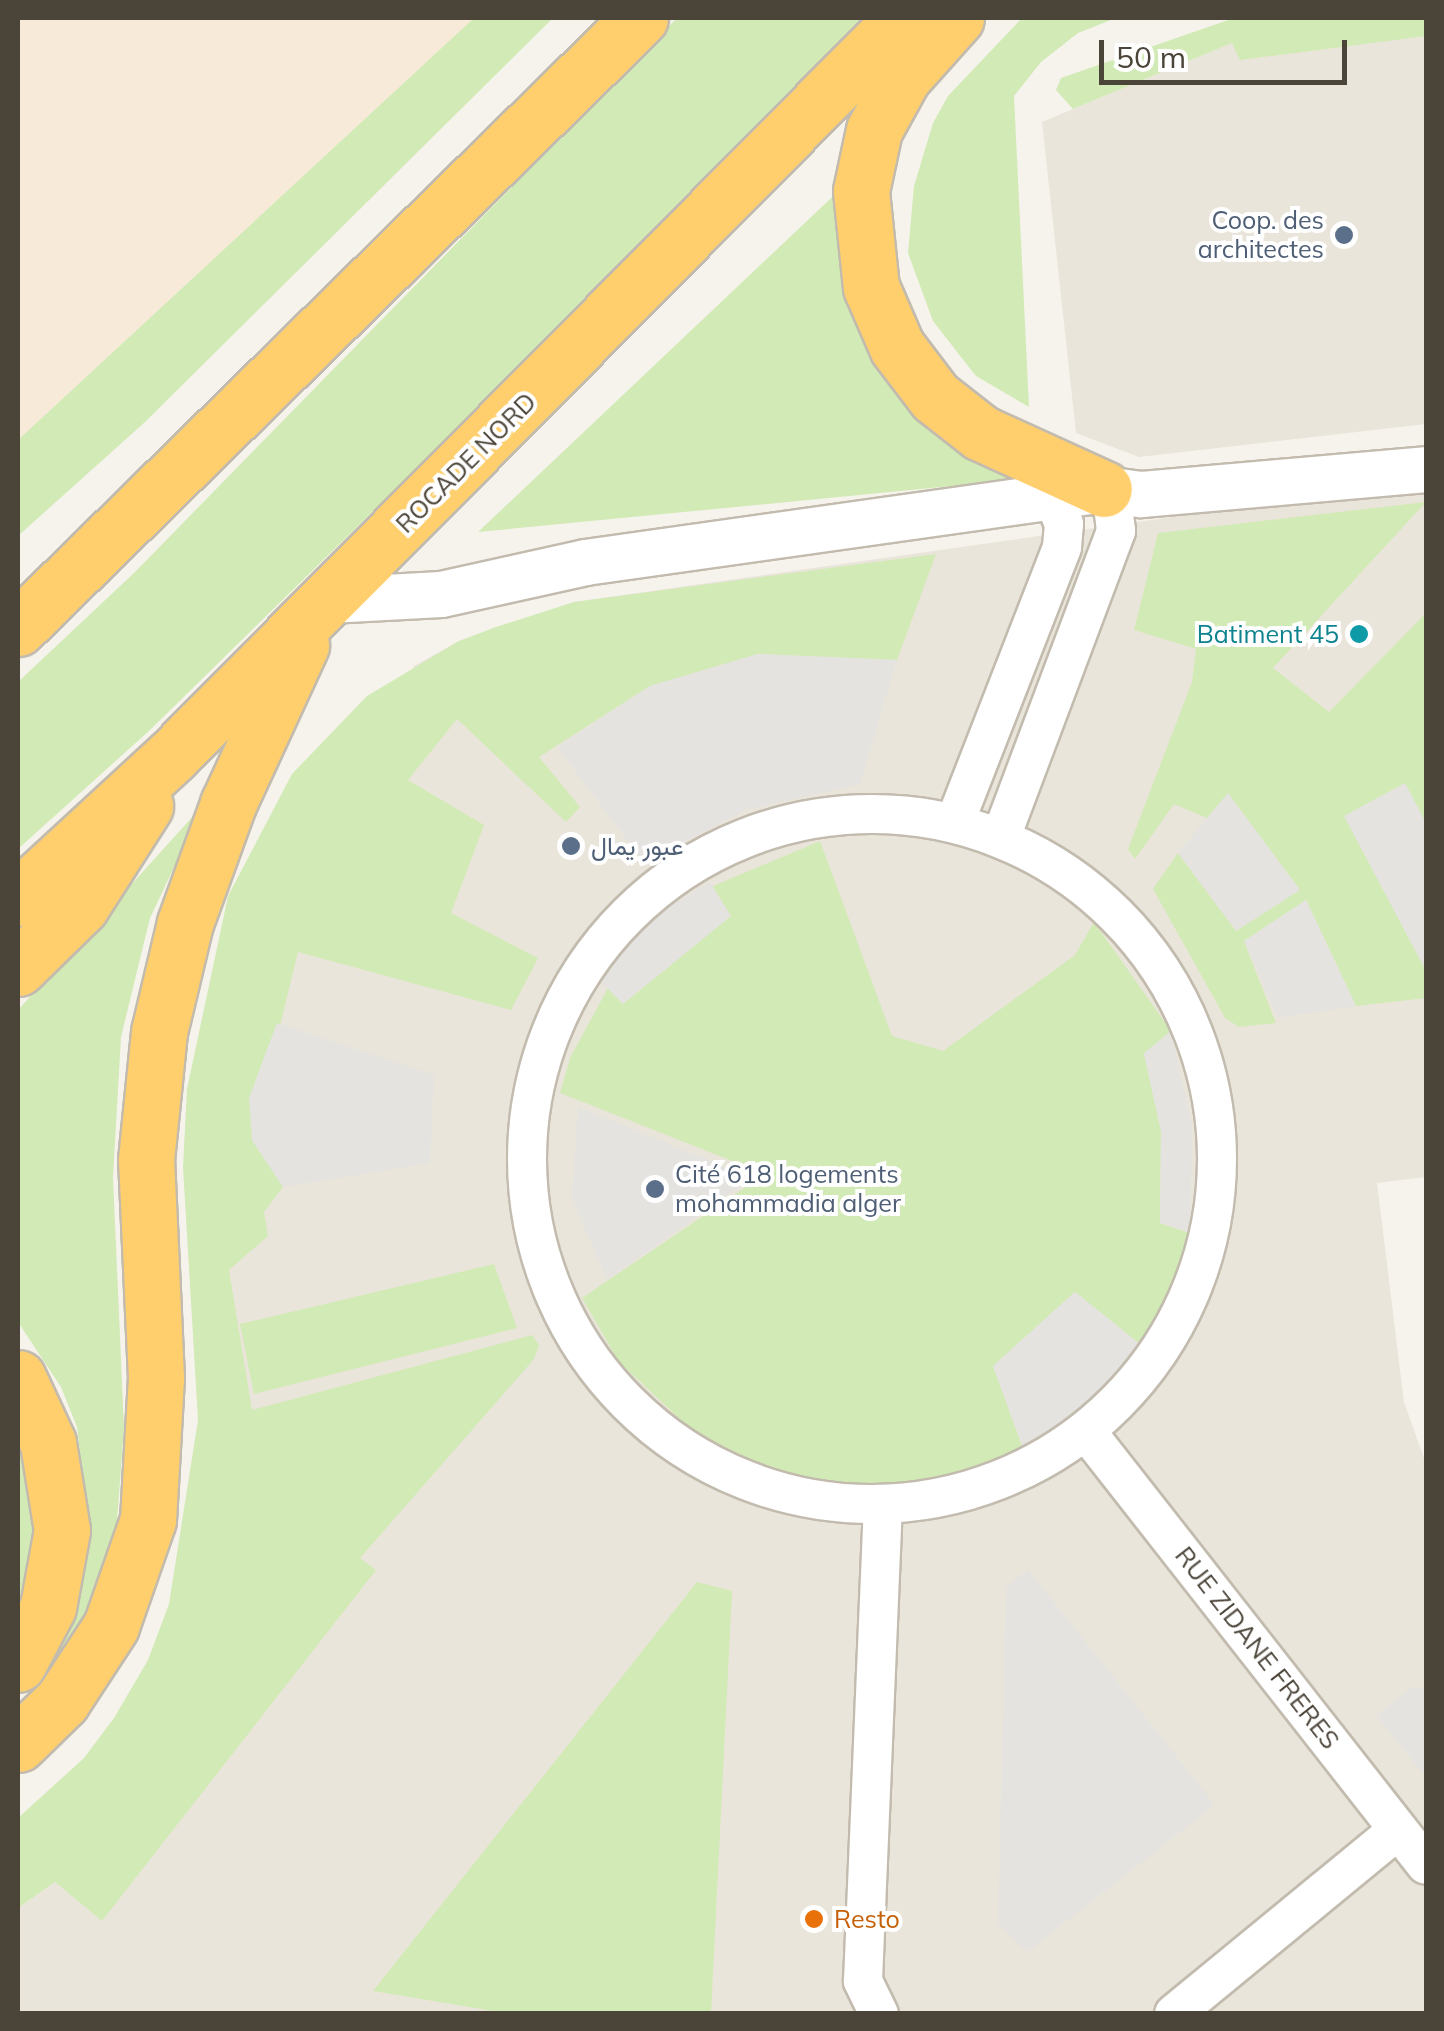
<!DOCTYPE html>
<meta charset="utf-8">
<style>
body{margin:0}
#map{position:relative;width:1444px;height:2031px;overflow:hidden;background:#f6f3ec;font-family:Mulish,Vazirmatn,sans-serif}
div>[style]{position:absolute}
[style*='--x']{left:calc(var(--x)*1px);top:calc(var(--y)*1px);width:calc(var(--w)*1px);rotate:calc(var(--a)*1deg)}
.residential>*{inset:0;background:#eae5da}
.commercial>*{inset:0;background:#f7ead8}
.green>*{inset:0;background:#d2eab5}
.parking>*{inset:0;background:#e5e3e0}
.roads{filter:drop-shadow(2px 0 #c2bbae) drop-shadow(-2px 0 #c2bbae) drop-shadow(0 2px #c2bbae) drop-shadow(0 -2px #c2bbae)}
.minor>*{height:38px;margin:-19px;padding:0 19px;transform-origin:19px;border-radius:19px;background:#fff}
.minor>.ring{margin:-19px;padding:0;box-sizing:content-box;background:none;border:38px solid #fff;border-radius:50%}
.tertiary>*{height:45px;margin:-22.5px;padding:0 22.5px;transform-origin:22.5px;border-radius:22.5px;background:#fff}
.motorway>*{height:55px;margin:-27.5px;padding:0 27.5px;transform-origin:27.5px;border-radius:27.5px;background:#ffcf6e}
.dots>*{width:28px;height:28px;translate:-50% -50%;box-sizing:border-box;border:5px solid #fff;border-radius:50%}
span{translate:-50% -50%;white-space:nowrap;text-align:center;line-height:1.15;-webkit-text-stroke:8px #fff;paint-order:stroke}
.service-label{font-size:25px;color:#4e5e75}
.right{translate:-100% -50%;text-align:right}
.left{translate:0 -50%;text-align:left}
.street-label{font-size:25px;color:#4b4439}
.culture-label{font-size:25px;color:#0d838f}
.food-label{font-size:25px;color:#c56008}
.frame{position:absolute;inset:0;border:20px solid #4b4439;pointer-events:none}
.scale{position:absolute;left:1099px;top:40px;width:248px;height:45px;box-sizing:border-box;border:5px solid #4b4439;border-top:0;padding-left:12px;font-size:30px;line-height:35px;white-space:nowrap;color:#4b4439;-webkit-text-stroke:8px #fff;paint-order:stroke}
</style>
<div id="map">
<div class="residential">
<div style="clip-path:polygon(1292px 18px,1426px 18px,1426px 424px,1139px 457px,1076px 433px,1042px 122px)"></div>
<div style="clip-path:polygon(1426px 481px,1426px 1177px,1377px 1183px,1404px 1402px,1426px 1464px,1426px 2013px,18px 2014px,18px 1908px,55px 1882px,102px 1920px,230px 1715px,229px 1269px,214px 1129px,414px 666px,459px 641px,574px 602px)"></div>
</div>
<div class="commercial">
<div style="clip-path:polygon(18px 18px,474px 18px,18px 440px)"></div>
</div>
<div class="green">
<div style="clip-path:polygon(474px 18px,553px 18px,145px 422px,18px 536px,18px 440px)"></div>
<div style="clip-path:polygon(677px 18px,876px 18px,150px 730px,18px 849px,18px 682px,135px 572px)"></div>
<div style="clip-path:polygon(1022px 18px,1116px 18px,1078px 33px,1041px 62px,1014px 96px,1029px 407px,976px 376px,961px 357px,933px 321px,908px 253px,914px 186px,933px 123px,948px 96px)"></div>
<div style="clip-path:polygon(1234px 18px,1426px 18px,1426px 36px,1240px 60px,1232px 43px,1073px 109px,1056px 90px,1061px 78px)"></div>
<div style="clip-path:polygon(846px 184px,857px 294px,1024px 479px,478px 532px)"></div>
<div style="clip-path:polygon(1426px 502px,1273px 668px,1329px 712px,1426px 613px,1426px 998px,1356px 1006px,1306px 900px,1244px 941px,1276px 1023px,1239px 1027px,1225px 1018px,1153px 889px,1178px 853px,1237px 931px,1224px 798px,1207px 818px,1174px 804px,1135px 859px,1128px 849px,1192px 682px,1196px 649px,1134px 630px,1158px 533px)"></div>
<div style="clip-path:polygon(936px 554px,897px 660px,758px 654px,650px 686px,539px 757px,580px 807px,566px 822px,457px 719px,408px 780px,484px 825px,451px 913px,538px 958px,511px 1010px,298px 952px,252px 1140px,283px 1187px,264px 1212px,268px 1236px,229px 1270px,252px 1410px,532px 1335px,539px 1345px,534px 1359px,360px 1558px,376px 1570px,102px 1921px,55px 1882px,18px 1908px,18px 1818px,84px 1758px,114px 1718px,148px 1660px,169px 1604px,198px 1420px,183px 1167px,187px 1089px,228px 896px,292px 774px,367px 696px,459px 641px,496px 627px,574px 602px)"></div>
<div style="clip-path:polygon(204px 804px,150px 918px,121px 1037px,113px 1178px,124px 1427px,117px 1521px,95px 1601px,36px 1702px,27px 1689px,75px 1598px,89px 1526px,77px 1427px,61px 1387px,18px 1322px,18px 1010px)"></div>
<div style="clip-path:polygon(820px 841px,892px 1036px,943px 1051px,1075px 955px,1094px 922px,1171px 1031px,1144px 1054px,1161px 1131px,1160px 1223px,1190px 1233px,1165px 1314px,1141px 1345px,1075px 1292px,993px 1366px,1024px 1451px,905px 1488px,797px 1480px,698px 1436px,619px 1362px,582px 1298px,765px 1174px,560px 1093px,570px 1058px,621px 964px,699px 892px)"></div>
<div style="clip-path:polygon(494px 1264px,517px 1328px,254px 1394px,240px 1324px)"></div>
<div style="clip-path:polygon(18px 1400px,43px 1517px,18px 1619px)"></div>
<div style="clip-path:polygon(697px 1582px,732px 1591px,711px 2013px,505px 2013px,373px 1991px)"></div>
</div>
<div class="parking">
<div style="clip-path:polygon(758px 654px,897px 660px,860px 784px,748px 809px,644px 863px,557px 747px,650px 686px)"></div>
<div style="clip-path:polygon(1405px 783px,1426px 823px,1426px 971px,1344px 816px)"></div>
<div style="clip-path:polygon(1228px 793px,1300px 890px,1236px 931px,1178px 853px)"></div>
<div style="clip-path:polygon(710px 882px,731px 916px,623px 1004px,599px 980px,653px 916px)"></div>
<div style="clip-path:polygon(1306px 900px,1356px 1006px,1278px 1018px,1244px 941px)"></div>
<div style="clip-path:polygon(277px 1023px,434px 1075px,430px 1163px,283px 1187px,252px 1140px,249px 1098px)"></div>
<div style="clip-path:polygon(1171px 1031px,1192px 1126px,1190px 1233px,1160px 1223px,1161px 1131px,1144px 1053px)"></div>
<div style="clip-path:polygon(578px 1107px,752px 1178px,607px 1280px,572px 1199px)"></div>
<div style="clip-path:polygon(1075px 1292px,1141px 1345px,1093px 1398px,1024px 1451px,993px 1366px)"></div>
<div style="clip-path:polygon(1028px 1569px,1215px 1805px,1027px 1952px,998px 1924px,1006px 1588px)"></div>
<div style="clip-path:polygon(1426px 1687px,1426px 1777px,1376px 1715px,1412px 1688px)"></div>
</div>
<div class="roads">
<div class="minor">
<div class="ring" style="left:527px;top:814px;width:652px;height:652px"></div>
<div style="--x:955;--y:822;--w:295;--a:-68.7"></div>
<div style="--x:1062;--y:547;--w:23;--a:-85"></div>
<div style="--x:1064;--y:524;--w:30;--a:-113"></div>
<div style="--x:1001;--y:837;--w:327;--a:-69.4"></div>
<div style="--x:1116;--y:531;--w:43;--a:-96.6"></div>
<div style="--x:1086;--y:1431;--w:551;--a:51.92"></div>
<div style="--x:879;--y:2014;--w:37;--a:-116"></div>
<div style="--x:863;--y:1981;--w:475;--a:-87.6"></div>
<div style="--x:1174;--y:2014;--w:290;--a:-39.4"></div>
</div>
<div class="tertiary">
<div style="--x:329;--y:600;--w:112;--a:-3.1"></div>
<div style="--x:441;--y:594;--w:148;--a:-12.5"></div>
<div style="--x:585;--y:562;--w:524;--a:-8.01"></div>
<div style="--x:1104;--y:489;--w:37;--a:8"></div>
<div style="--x:1141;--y:494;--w:286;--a:-5"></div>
</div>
<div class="motorway">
<div style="--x:956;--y:18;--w:79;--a:131.9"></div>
<div style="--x:903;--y:77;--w:60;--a:118.7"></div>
<div style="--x:874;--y:130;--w:62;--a:102"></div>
<div style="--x:861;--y:191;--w:97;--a:84.1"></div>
<div style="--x:871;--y:287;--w:65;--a:66.6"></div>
<div style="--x:897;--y:347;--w:63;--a:52.8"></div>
<div style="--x:935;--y:397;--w:58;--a:38"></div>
<div style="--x:981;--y:433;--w:135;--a:24.5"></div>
<div style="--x:18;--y:628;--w:871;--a:-44.44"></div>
<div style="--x:18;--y:898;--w:211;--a:-42.7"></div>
<div style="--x:173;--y:755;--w:1037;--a:-45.27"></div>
<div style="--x:18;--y:968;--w:88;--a:-44.5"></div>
<div style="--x:81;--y:906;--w:119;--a:-57.4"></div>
<div style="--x:18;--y:1378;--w:72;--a:65.2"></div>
<div style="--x:48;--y:1443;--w:88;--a:80.9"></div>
<div style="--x:62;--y:1530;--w:78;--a:100.3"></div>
<div style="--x:48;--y:1607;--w:64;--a:117.8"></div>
<div style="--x:18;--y:1744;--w:62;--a:-44.3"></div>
<div style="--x:62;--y:1701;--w:90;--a:-56.8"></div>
<div style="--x:111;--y:1626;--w:112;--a:-70.8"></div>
<div style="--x:148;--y:1520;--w:142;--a:-86.8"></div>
<div style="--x:156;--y:1378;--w:218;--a:-92.6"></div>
<div style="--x:146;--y:1160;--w:129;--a:-84.2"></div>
<div style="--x:159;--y:1032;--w:112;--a:-76.6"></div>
<div style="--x:185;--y:923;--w:127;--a:-70.1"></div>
<div style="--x:228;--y:804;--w:175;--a:-65.3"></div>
</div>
</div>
<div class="dots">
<div style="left:1344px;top:235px;background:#5c6f8a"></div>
<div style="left:1359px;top:634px;background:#0f9aa8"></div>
<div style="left:571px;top:846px;background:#5c6f8a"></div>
<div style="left:655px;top:1189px;background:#5c6f8a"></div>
<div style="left:814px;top:1919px;background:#e8710a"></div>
</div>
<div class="service-label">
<span class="right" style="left:1324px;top:235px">Coop. des<br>architectes</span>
<span class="left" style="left:591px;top:846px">عبور يمال</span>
<span class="left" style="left:675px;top:1189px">Cité 618 logements<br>mohammadia alger</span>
</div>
<div class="street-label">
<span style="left:466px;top:463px;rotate:-45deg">ROCADE NORD</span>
<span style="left:1257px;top:1648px;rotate:52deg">RUE ZIDANE FRERES</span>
</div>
<div class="culture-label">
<span class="right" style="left:1339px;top:634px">Batiment 45</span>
</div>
<div class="food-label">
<span class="left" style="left:834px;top:1919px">Resto</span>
</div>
<div class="frame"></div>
<div class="scale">50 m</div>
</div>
